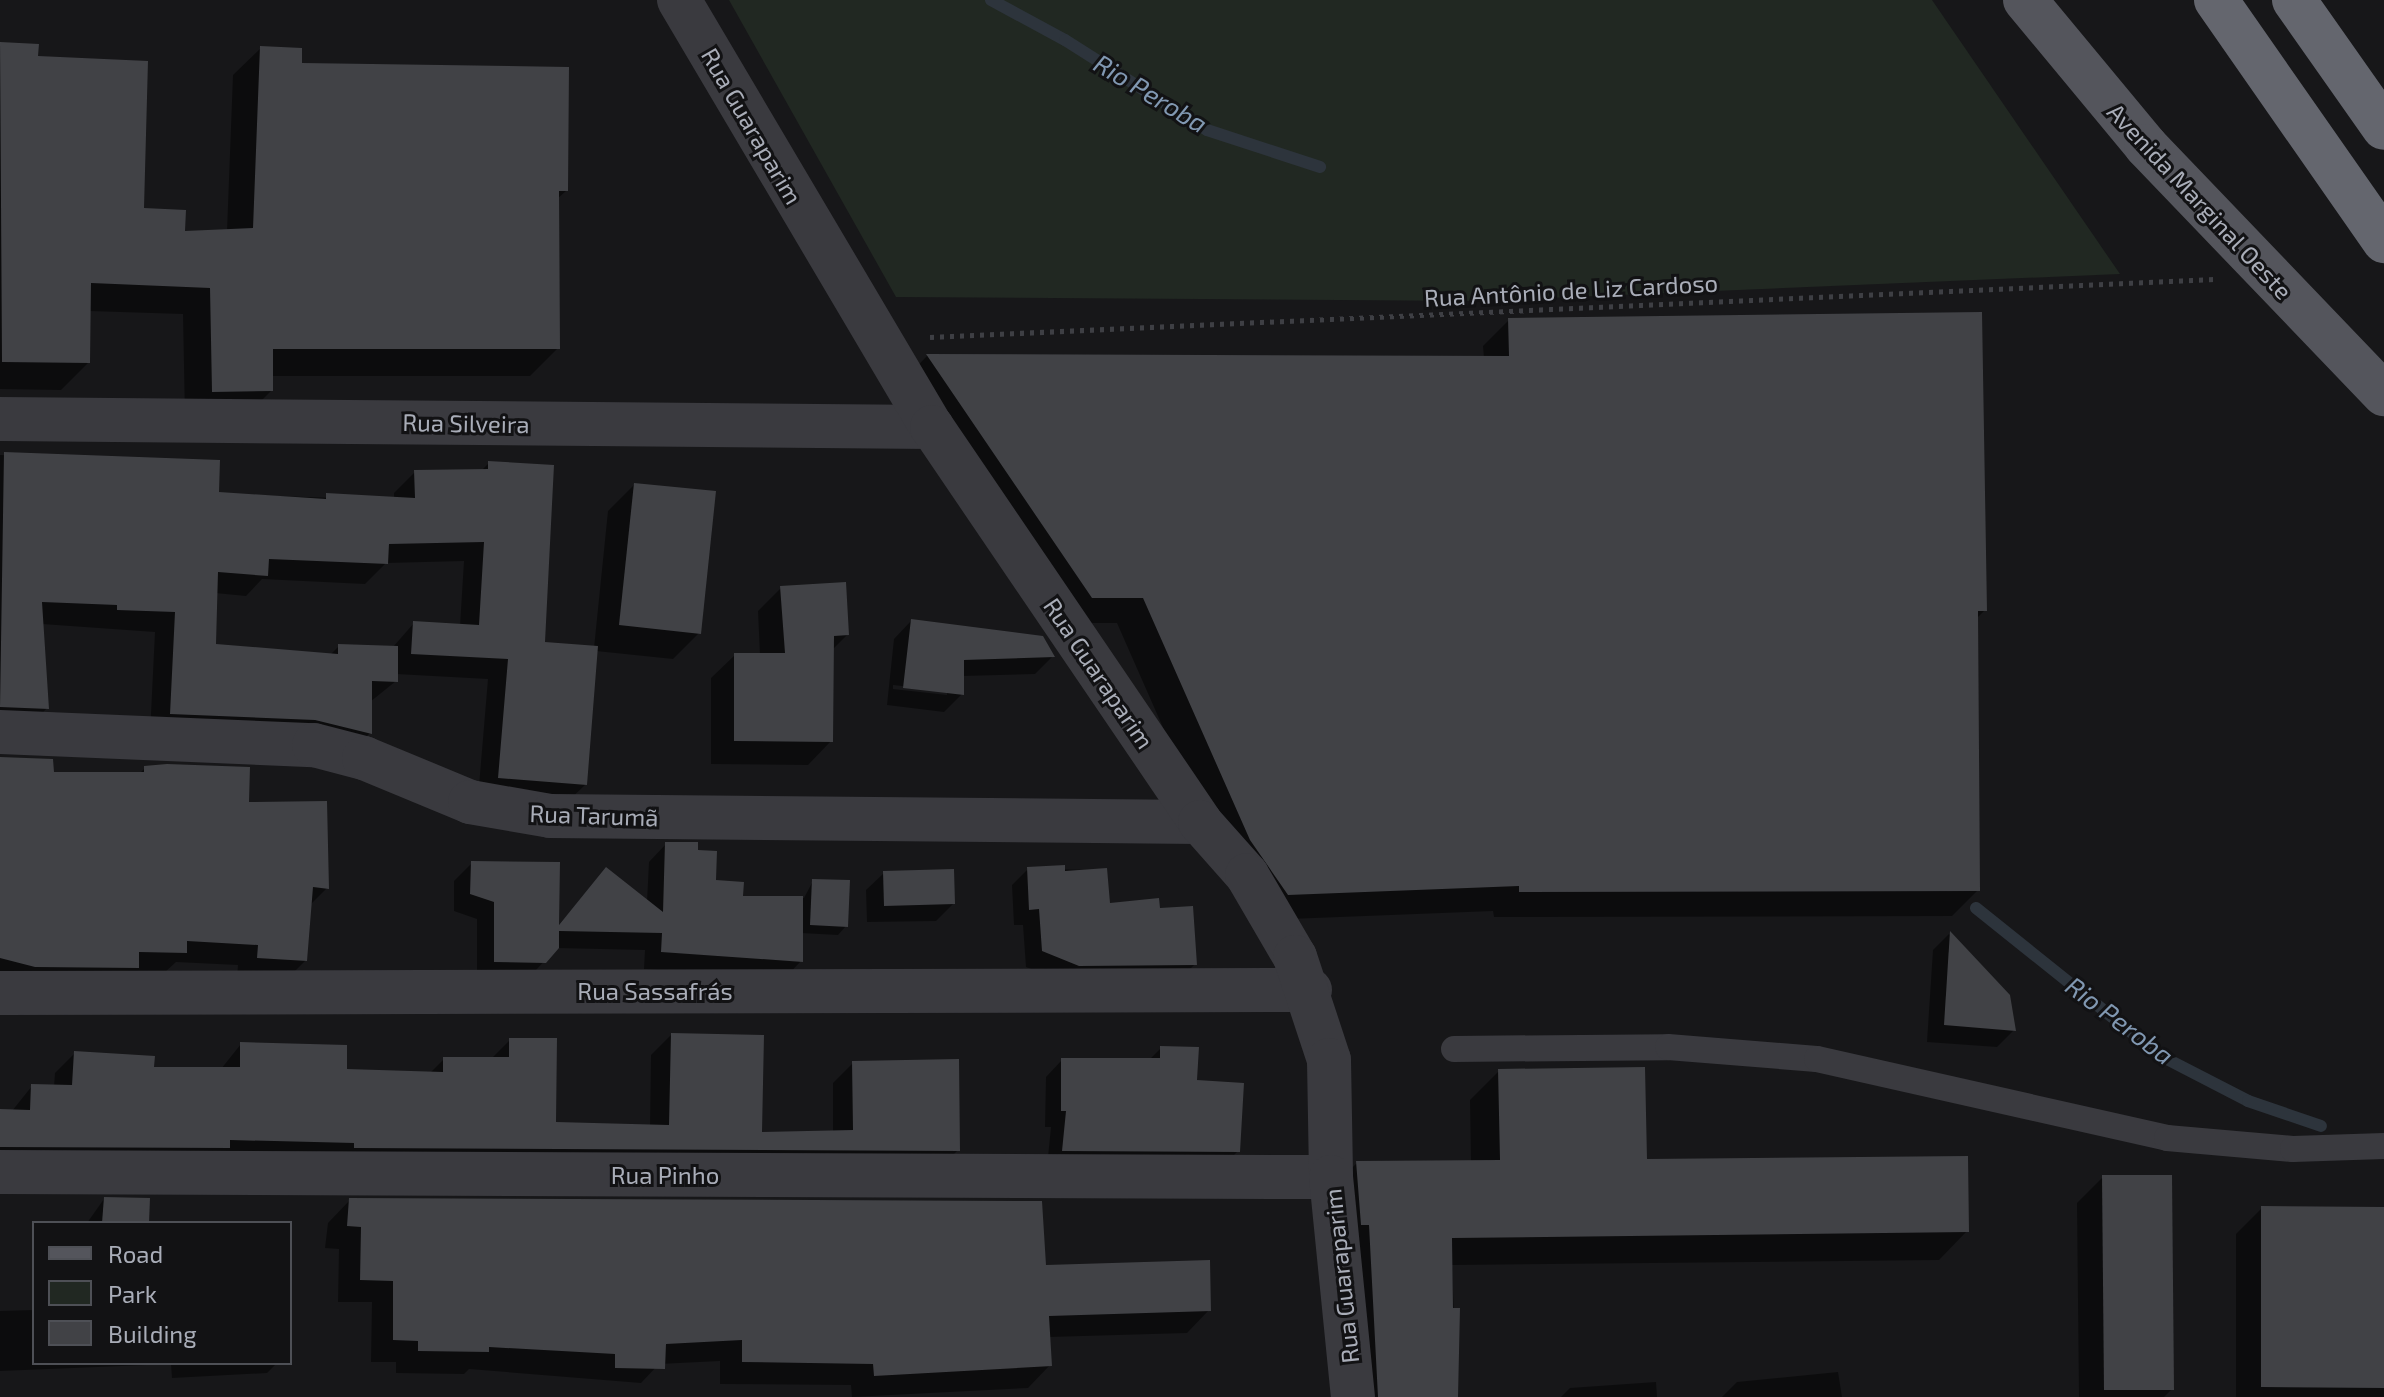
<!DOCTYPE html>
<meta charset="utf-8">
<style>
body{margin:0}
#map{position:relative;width:2384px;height:1397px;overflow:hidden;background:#171719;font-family:"Exo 2",sans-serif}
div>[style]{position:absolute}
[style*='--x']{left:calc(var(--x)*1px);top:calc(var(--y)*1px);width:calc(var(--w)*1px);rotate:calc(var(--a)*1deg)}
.green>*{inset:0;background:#212822}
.shadow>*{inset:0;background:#0007}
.stream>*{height:12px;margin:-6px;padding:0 6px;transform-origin:6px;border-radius:6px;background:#2d343c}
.building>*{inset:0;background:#414246}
.path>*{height:5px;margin-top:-2.5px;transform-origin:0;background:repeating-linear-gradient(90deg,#3e3f44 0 4px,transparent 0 10px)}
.service>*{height:26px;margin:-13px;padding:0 13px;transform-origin:13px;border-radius:13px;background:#3a3a3f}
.minor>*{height:44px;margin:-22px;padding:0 22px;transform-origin:22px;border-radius:22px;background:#3a3a3f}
.tertiary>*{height:44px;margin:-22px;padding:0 22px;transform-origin:22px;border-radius:22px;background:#3a3a3f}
.primary>*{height:44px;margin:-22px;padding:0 22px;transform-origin:22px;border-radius:22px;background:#54555c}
.motorway>*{height:44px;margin:-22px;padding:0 22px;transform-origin:22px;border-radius:22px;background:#64666e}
span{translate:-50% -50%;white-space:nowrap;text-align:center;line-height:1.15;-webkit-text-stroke:6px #121214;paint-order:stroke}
.street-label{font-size:24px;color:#a9adb8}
.water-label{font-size:26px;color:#8198b2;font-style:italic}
.legend{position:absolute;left:32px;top:1221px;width:260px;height:144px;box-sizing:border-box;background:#121214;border:2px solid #4e5056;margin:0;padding:10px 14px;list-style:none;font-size:24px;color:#a9adb8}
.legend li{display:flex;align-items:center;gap:16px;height:40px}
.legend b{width:40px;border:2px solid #4e5056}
</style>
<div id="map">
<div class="green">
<div style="clip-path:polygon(729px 0,1932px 0,2120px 274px,1477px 301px,896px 297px)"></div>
</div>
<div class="shadow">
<div style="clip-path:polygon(0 44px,36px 46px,36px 58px,142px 210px,183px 233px,227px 231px,233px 75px,261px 48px,566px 191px,557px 199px,558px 348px,530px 376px,271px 376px,271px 391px,244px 418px,185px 418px,183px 314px,89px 311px,88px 363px,61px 390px,0 389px)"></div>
<div style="clip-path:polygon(1509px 320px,1985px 610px,1976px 619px,1978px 890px,1952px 916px,1494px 917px,1493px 911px,1262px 920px,1224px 866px,1117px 623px,1066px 623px,902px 382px,927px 356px,1484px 358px,1483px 346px)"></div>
<div style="clip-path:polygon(evenodd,0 455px,218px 462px,217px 494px,394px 500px,394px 493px,415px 472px,481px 471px,489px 463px,542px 643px,594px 648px,608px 511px,634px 485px,699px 633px,673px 659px,596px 651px,585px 785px,564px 805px,478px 798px,488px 679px,396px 674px,396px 681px,370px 702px,370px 733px,349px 754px,150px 734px,155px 632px,42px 624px,47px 708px,27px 729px,0 729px,0 455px,464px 561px,460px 626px,414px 623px,393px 647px,339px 646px,330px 655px,214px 646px,215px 593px,246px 596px,262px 579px,365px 584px,386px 563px,464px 561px)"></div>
<div style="clip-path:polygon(781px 588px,847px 635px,832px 650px,831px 741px,808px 765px,711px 764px,711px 678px,735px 655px,760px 655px,758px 611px)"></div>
<div style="clip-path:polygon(evenodd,911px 621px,1052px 657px,1035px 674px,962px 676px,962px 694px,944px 712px,887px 705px,894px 639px,911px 621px,893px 685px,947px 691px,947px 695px,893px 689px,893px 685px)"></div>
<div style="clip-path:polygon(0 759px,52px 774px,139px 774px,145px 768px,247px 804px,327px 888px,310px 905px,305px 961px,285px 981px,237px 978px,238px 965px,176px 962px,164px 973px,0 984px)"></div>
<div style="clip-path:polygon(666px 844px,696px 852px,714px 882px,741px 898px,804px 898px,813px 881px,846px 926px,838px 935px,801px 933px,801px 961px,784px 979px,644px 969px,645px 950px,556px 948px,527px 980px,477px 979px,477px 919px,454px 911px,454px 881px,472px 863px,557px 927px,607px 869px,647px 902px,649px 862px)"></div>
<div style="clip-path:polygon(1028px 869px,1105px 870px,1108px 905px,1158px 911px,1195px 964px,1179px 980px,1062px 981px,1026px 967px,1023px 925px,1014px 925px,1012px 885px)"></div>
<div style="clip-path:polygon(884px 873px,953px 904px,936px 921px,867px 922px,866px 890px)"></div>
<div style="clip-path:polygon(1949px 934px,2008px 996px,2014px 1030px,1997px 1047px,1927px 1042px,1933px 950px)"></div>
<div style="clip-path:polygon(671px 1035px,760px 1134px,833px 1132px,833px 1083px,853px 1063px,958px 1150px,938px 1170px,0 1169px,0 1111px,12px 1111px,32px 1086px,54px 1087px,55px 1073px,75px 1053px,152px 1069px,221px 1069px,241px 1044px,345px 1071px,429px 1074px,444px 1059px,491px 1059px,510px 1040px,554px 1124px,650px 1127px,651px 1055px)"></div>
<div style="clip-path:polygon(1161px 1048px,1195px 1082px,1238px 1151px,1222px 1167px,1047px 1167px,1051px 1127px,1045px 1127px,1046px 1077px,1062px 1060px,1149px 1060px)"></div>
<div style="clip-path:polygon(1499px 1071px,1645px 1161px,1967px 1231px,1939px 1260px,1452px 1265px,1457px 1397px,1349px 1397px,1328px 1191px,1357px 1163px,1471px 1162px,1470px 1100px)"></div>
<div style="clip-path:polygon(2103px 1177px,2172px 1389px,2164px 1397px,2079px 1397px,2077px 1203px)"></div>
<div style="clip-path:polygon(104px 1199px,147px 1223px,87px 1223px)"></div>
<div style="clip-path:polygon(350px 1200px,1044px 1267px,1209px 1310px,1187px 1333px,1049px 1337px,1050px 1365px,1028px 1388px,852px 1397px,851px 1385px,720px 1384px,720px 1361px,659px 1364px,641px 1383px,469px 1369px,464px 1374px,396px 1373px,396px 1362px,371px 1362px,372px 1302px,338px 1302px,339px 1249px,325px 1248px,328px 1223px)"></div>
<div style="clip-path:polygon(2262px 1208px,2384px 1209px,2384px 1397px,2236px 1397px,2236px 1234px)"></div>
<div style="clip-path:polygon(34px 1310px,34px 1363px,277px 1363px,267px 1373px,172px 1378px,171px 1364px,0 1371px,0 1311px)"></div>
<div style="clip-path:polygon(1838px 1372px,1842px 1397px,1722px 1397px,1737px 1382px)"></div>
<div style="clip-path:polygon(1656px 1382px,1657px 1397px,1561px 1397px,1570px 1388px)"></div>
</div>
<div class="stream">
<div style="--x:991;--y:0;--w:84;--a:28.4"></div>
<div style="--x:1065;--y:40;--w:168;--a:32.4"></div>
<div style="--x:1207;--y:130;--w:119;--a:18.1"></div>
<div style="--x:1976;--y:908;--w:237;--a:38.7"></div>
<div style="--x:2161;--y:1056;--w:98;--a:27.3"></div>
<div style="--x:2248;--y:1101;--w:77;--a:18.9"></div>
</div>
<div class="building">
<div style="clip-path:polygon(0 42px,39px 44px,38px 56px,148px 61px,144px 208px,186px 210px,185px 231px,253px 228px,260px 46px,302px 48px,302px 63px,569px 67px,568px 191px,559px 191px,560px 349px,273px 349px,273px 391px,212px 392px,210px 288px,91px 283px,90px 363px,2px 362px)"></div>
<div style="clip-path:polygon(1982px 312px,1987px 611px,1978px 611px,1980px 891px,1519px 892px,1519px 886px,1288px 895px,1250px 840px,1143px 598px,1092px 598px,926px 354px,1509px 356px,1508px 318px)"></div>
<div style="clip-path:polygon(4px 452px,220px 460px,219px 492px,326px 499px,326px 493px,415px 498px,414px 470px,488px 469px,488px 461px,554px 465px,545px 642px,598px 646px,587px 785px,498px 778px,508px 659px,411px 654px,413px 621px,479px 625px,484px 542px,389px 544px,388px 564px,269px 559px,268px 576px,218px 572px,216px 644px,338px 654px,338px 644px,398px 646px,398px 682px,372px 681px,372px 734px,315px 720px,170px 714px,175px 612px,117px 610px,117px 605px,42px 602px,49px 709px,0 707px)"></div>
<div style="clip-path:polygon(634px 483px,716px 491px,701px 634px,619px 625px)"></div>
<div style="clip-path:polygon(846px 582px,849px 635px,834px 636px,833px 742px,734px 741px,734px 653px,785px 653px,780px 586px)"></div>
<div style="clip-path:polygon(911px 619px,1043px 636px,1055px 657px,964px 660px,964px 695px,903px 688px)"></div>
<div style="clip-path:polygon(0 757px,53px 759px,54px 772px,144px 772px,144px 766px,167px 764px,250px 767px,249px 802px,327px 801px,329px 889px,313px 887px,307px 961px,257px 958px,258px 945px,187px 941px,187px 953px,139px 952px,139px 968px,35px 967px,0 958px)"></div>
<div style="clip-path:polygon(665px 842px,698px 842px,698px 850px,717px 851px,716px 880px,744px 882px,743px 896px,803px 896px,803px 962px,661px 952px,662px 933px,559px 931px,559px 948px,546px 963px,494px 962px,494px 902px,470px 894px,471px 861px,560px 862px,559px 925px,606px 867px,663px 912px)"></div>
<div style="clip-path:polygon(1065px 865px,1065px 871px,1107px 868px,1110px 903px,1159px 898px,1160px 908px,1193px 906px,1197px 965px,1079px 966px,1042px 951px,1039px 909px,1029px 910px,1027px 867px)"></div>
<div style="clip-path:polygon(954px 869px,955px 904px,884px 906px,883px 871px)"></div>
<div style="clip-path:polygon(812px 879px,850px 880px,848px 927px,810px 925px)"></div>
<div style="clip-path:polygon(1950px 931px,2010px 995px,2016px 1031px,1944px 1025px)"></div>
<div style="clip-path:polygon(671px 1033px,764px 1035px,762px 1132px,853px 1130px,852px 1061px,959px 1059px,960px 1151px,354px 1148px,354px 1143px,230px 1140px,230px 1148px,0 1147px,0 1109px,30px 1110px,31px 1084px,72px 1085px,74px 1051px,155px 1056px,154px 1067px,240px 1067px,240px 1042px,347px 1045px,347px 1069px,443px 1072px,443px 1057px,509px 1057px,509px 1038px,557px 1038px,556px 1122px,669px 1125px)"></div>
<div style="clip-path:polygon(1160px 1046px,1199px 1047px,1197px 1080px,1244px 1083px,1240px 1152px,1062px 1151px,1066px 1111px,1061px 1111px,1061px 1058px,1160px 1058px)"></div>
<div style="clip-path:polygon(1645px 1067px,1647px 1159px,1968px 1156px,1969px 1232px,1452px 1238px,1453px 1308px,1460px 1308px,1458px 1397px,1378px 1397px,1369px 1225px,1361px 1225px,1356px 1161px,1500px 1160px,1498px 1069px)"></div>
<div style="clip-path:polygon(2102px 1175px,2172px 1175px,2174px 1390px,2104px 1390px)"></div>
<div style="clip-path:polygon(104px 1197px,150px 1198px,149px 1223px,102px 1223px)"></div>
<div style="clip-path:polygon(349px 1198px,1042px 1201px,1046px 1265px,1210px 1260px,1211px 1311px,1049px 1316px,1052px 1366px,874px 1376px,873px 1364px,742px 1362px,742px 1340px,666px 1344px,665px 1369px,615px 1368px,615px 1354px,489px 1347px,489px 1352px,418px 1351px,418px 1341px,393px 1340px,393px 1281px,360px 1280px,361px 1227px,347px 1226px)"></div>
<div style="clip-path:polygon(2261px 1206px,2384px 1207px,2384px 1388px,2261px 1387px)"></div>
</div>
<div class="path">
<div style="--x:930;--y:337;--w:1286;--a:-2.58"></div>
</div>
<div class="service">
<div style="--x:1454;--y:1049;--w:214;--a:-0.5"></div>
<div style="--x:1668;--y:1047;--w:149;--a:4.6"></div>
<div style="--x:1817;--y:1059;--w:359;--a:12.7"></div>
<div style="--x:2167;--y:1138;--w:126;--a:5"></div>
<div style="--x:2293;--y:1149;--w:91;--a:-1.9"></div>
</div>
<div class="minor">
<div style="--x:0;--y:419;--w:932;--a:0.49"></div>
<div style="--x:0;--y:732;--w:314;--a:2.4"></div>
<div style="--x:314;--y:745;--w:52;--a:14.6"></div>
<div style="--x:364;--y:758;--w:115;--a:22.5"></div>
<div style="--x:470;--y:802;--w:81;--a:9.9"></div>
<div style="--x:550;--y:816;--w:650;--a:0.53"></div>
<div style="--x:0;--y:993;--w:1310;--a:-0.13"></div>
<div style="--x:0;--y:1172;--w:1331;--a:0.22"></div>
</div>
<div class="tertiary">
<div style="--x:679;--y:0;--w:496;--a:59.4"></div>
<div style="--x:932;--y:427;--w:477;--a:55.8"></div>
<div style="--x:1200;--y:822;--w:71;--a:48.4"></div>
<div style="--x:1247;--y:875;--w:95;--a:59.7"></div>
<div style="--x:1295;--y:957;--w:108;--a:71.7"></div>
<div style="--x:1329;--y:1060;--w:117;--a:89"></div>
<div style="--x:1331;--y:1177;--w:221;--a:84.3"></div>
</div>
<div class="primary">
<div style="--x:2025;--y:0;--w:190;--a:50.3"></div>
<div style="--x:2146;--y:146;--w:344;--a:46.2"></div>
</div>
<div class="motorway">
<div style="--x:2216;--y:0;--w:294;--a:55.1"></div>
<div style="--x:2294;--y:0;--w:156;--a:54.9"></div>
</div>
<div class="street-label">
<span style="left:752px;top:126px;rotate:60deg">Rua Guaraparim</span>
<span style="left:2200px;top:201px;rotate:47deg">Avenida Marginal Oeste</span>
<span style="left:1571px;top:290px;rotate:-3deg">Rua Antônio de Liz Cardoso</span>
<span style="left:466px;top:423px;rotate:1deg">Rua Silveira</span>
<span style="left:1099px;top:673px;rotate:56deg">Rua Guaraparim</span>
<span style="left:594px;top:815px;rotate:2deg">Rua Tarumã</span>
<span style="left:655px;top:991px">Rua Sassafrás</span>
<span style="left:665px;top:1175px">Rua Pinho</span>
<span style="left:1341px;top:1276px;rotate:-96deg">Rua Guaraparim</span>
</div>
<div class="water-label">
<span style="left:1151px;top:93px;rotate:31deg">Rio Peroba</span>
<span style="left:2120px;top:1020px;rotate:37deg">Rio Peroba</span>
</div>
<ul class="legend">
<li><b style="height:10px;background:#54555c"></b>Road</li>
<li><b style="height:22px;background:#212822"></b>Park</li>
<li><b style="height:22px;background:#414246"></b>Building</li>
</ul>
</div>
